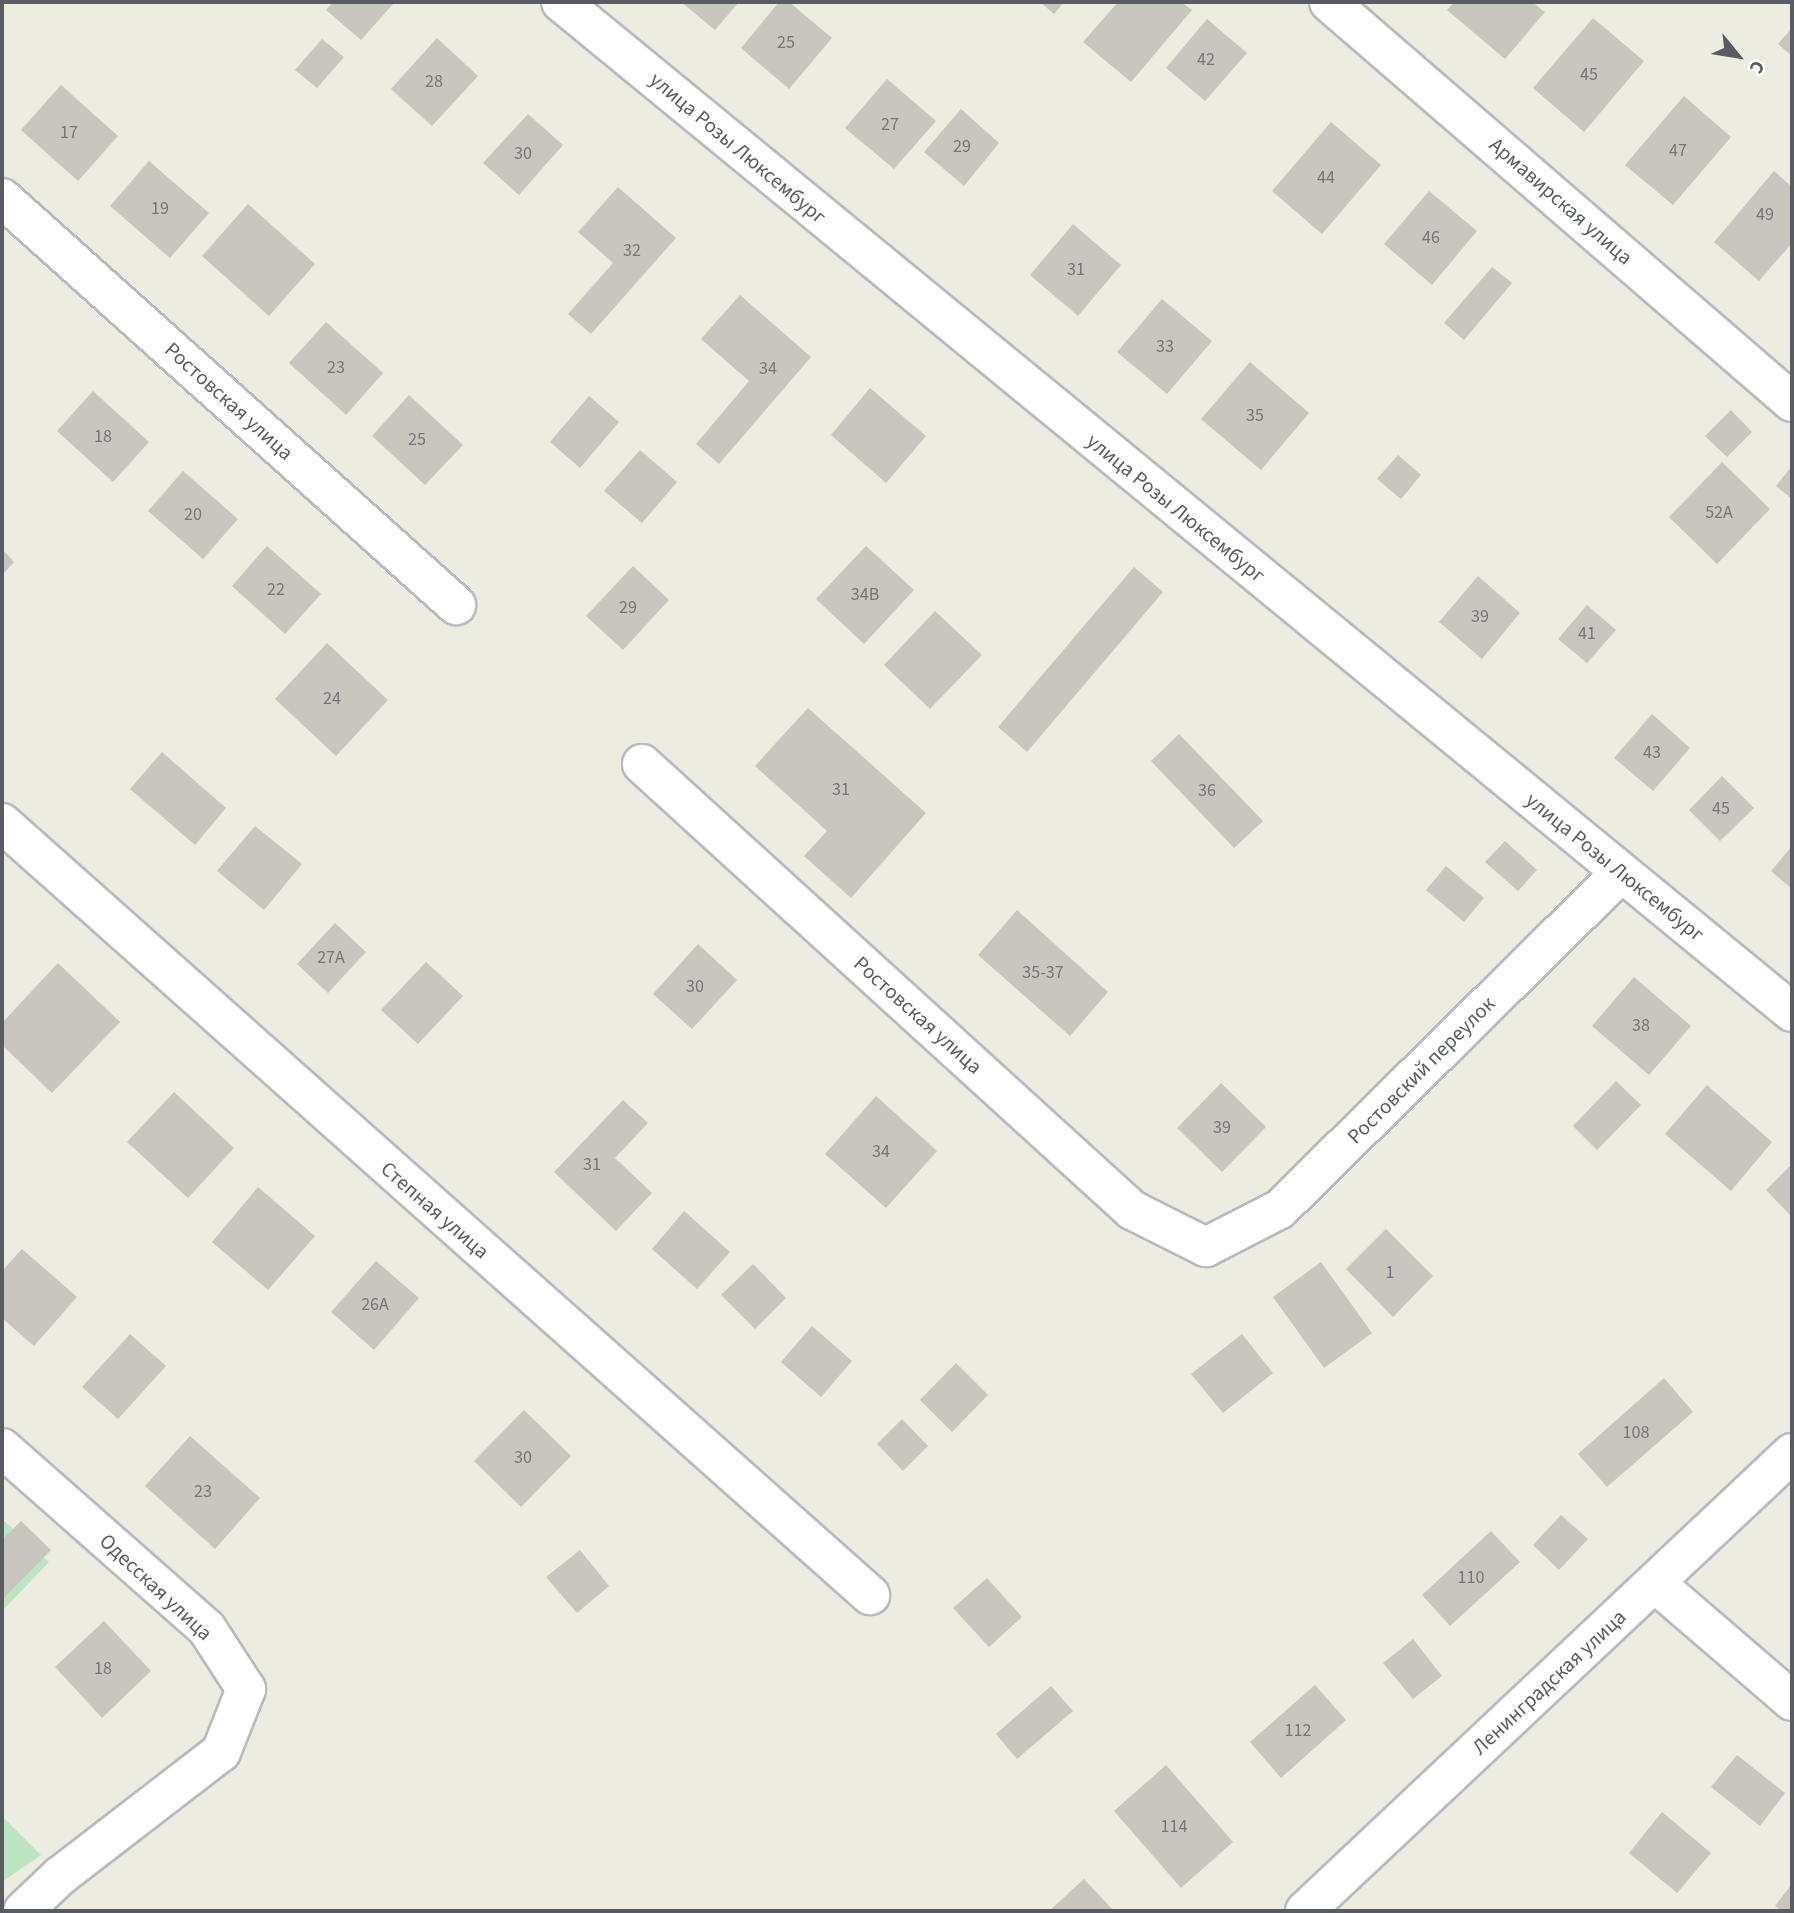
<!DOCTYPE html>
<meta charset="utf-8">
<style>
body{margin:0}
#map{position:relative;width:1794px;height:1913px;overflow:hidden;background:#edece0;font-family:"Source Sans 3",sans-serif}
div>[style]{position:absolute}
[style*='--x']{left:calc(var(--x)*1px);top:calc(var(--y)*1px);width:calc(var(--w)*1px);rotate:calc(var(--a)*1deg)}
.green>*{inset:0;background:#bbe6c1}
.building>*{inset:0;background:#c8c6be}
.roads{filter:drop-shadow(2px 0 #b8bac0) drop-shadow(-2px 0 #b8bac0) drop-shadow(0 2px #b8bac0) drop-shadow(0 -2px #b8bac0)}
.minor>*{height:38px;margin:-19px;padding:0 19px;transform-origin:19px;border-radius:19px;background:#fff}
span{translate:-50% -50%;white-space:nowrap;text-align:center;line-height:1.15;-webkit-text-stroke:5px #fff;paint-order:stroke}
.number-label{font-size:18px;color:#757679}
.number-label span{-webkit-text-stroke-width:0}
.street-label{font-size:21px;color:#595c62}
.frame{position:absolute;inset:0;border:4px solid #595c62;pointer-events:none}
.north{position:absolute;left:1703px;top:21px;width:70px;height:70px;-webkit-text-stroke:5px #fff;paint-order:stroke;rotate:120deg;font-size:19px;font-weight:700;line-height:28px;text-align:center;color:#595c62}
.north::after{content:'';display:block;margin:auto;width:24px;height:32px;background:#595c62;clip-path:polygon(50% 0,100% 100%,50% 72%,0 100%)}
</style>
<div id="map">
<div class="green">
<div style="clip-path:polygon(2px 1519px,49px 1562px,2px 1611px)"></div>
<div style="clip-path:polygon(2px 1816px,41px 1855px,2px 1882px)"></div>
</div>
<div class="building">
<div style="clip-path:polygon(333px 2px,395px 2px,361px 40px,326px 10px)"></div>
<div style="clip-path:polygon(681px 2px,739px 2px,715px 30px)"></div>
<div style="clip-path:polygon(779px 2px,789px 2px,832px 38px,789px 89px,741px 48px)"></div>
<div style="clip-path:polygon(1040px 2px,1064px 2px,1054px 14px)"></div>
<div style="clip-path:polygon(1118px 2px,1181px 2px,1192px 10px,1131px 82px,1083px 42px)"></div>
<div style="clip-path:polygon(1454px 2px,1532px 2px,1545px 12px,1505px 59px,1447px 10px)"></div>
<div style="clip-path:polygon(1593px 18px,1644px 61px,1584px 132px,1533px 88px)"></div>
<div style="clip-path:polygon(1207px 19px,1247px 53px,1205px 101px,1166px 68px)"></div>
<div style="clip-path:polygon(1792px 28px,1792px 56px,1778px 44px)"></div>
<div style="clip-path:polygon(437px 38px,478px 76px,432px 126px,391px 89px)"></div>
<div style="clip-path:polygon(322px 39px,344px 57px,317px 88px,295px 70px)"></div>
<div style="clip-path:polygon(887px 79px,936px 121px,894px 169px,845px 128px)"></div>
<div style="clip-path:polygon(61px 85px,118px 136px,78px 181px,21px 130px)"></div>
<div style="clip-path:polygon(1684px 96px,1731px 137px,1673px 205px,1625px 165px)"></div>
<div style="clip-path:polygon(961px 109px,999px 143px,964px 186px,924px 152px)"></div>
<div style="clip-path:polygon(528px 114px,563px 145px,519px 195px,483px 163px)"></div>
<div style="clip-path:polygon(1331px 122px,1381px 165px,1322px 234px,1272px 191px)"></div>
<div style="clip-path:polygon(149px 161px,209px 213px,170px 258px,110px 206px)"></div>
<div style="clip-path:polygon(1774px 171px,1792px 187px,1792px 243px,1759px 281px,1714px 242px)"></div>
<div style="clip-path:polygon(618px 187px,676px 238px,591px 334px,568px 314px,613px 263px,578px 232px)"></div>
<div style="clip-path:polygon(1429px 191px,1477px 231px,1432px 285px,1384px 244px)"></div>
<div style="clip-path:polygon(248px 204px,315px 264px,269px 316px,202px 256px)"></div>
<div style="clip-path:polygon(1073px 224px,1121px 265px,1078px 316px,1030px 275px)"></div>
<div style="clip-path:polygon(1492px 267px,1512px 283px,1464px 340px,1444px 323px)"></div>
<div style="clip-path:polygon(740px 295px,811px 357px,719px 464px,696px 444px,749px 381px,701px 339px)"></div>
<div style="clip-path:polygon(1162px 299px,1212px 341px,1167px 394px,1117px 352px)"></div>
<div style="clip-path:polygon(326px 322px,383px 373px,346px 415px,289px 363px)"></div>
<div style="clip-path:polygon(1250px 362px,1309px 413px,1261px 470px,1201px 419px)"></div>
<div style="clip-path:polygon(870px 388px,926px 436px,886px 483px,831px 435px)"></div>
<div style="clip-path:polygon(93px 391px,149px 442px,113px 482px,57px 431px)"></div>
<div style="clip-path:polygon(409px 395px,463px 445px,425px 485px,372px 436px)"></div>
<div style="clip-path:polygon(589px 396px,619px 422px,580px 468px,550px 442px)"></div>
<div style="clip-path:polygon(1731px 410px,1752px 432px,1727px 457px,1705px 436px)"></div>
<div style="clip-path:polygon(640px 450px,677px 482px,642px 523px,604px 491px)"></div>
<div style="clip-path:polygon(1398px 455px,1421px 475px,1401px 499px,1377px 479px)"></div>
<div style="clip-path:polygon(1722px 462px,1770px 509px,1717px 564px,1669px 517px)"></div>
<div style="clip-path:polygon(1792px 466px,1792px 499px,1776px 486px)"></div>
<div style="clip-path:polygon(183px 471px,238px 519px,203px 559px,148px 511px)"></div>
<div style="clip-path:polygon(267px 546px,321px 594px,285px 634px,232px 586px)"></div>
<div style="clip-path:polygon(866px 546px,914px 590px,864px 644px,816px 599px)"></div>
<div style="clip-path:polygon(2px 549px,14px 562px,2px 575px)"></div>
<div style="clip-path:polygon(633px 566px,669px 600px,623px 650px,586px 616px)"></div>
<div style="clip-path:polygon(1134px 567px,1163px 592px,1027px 752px,998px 727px)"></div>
<div style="clip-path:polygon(1478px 576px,1520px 613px,1482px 659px,1439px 622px)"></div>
<div style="clip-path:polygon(1587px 605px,1616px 630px,1587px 663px,1558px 639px)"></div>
<div style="clip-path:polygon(935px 611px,982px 655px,930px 709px,884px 665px)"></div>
<div style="clip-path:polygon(327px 643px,388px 700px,336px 756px,275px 699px)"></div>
<div style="clip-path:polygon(808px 708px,926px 813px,851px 898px,804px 856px,827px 831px,755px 766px)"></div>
<div style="clip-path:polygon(1652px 714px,1690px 748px,1653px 791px,1614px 758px)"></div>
<div style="clip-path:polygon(1179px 734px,1263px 821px,1234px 848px,1151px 761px)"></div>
<div style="clip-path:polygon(162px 752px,226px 808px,195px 845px,130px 789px)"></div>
<div style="clip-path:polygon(1722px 776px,1754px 808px,1720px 841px,1689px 810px)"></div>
<div style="clip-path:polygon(255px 826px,302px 864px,264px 910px,217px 871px)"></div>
<div style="clip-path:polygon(1505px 841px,1537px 870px,1518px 891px,1485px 862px)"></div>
<div style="clip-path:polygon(1792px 846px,1792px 889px,1771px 871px)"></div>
<div style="clip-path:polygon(1446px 866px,1484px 898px,1464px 922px,1426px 890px)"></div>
<div style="clip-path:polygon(1017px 910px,1108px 992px,1070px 1036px,978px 955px)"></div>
<div style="clip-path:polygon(335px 923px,366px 952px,328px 993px,297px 964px)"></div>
<div style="clip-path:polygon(698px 944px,737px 980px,692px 1029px,653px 994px)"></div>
<div style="clip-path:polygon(426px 962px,463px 996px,418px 1044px,381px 1010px)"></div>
<div style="clip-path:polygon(58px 963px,120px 1022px,52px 1093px,2px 1045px,2px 1023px)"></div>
<div style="clip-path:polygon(1634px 977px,1691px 1026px,1649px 1075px,1592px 1026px)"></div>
<div style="clip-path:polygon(1616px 1081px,1641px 1105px,1597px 1150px,1573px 1126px)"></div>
<div style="clip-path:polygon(1221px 1083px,1266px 1127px,1222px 1172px,1177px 1128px)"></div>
<div style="clip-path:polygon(1707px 1085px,1772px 1142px,1731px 1191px,1665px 1134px)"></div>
<div style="clip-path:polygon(174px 1092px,234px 1148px,188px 1198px,127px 1142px)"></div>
<div style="clip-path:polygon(876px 1096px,937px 1151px,886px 1208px,825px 1154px)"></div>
<div style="clip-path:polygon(623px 1100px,648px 1123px,615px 1158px,652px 1193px,616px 1231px,554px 1172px)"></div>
<div style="clip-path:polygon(1792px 1164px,1792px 1217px,1766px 1190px)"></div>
<div style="clip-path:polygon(258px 1187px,315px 1236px,268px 1290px,212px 1242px)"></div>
<div style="clip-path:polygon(684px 1211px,730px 1252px,697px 1289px,652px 1249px)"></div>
<div style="clip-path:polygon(1386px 1229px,1433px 1276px,1393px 1317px,1346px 1269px)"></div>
<div style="clip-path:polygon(22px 1249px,77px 1297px,34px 1346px,2px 1318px,2px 1271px)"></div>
<div style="clip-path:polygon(376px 1261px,419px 1298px,374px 1350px,331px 1312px)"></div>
<div style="clip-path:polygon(1321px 1262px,1372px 1333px,1324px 1368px,1273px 1297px)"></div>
<div style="clip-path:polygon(753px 1264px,786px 1298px,755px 1329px,721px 1295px)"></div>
<div style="clip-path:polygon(812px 1326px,852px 1361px,821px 1397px,781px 1362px)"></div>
<div style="clip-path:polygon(130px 1334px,166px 1366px,118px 1419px,82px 1387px)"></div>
<div style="clip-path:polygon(1242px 1334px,1273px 1373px,1223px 1413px,1191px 1374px)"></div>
<div style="clip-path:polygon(956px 1363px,988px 1395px,952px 1432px,920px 1400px)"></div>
<div style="clip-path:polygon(1664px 1378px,1693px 1412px,1607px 1487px,1578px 1454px)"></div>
<div style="clip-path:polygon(524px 1410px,571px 1456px,521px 1507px,474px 1461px)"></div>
<div style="clip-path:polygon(902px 1419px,928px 1446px,903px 1471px,877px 1444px)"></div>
<div style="clip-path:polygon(190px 1436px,260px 1498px,215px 1549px,145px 1486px)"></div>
<div style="clip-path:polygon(1561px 1515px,1588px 1539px,1559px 1570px,1533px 1545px)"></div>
<div style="clip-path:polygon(21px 1521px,51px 1550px,2px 1600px,2px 1540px)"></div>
<div style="clip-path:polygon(1491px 1531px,1520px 1562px,1450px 1626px,1422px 1595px)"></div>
<div style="clip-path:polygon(580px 1550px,609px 1586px,577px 1613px,546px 1577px)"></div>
<div style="clip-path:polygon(987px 1578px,1022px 1617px,989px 1647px,953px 1608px)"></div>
<div style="clip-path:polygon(104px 1621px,151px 1671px,102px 1718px,55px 1667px)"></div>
<div style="clip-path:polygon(1413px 1639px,1442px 1676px,1413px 1699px,1383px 1663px)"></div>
<div style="clip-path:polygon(1315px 1685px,1346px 1720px,1281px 1778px,1250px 1742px)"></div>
<div style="clip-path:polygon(1051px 1686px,1073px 1711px,1017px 1759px,996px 1734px)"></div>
<div style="clip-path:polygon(1737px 1755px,1785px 1793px,1760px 1826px,1711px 1787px)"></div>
<div style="clip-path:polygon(1166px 1765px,1233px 1842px,1181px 1888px,1114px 1811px)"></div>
<div style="clip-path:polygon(1662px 1812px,1711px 1853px,1677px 1893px,1629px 1853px)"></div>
<div style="clip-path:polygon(1084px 1879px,1114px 1911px,1049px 1911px)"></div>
<div style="clip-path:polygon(1792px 1884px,1792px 1911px,1782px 1911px,1775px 1906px)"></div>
</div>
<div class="roads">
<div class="minor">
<div style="--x:561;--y:2;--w:1592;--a:39.37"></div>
<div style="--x:1329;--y:2;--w:612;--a:40.82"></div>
<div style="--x:2;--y:198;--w:610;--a:41.88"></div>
<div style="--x:642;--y:764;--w:663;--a:42.31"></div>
<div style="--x:1132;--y:1210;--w:83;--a:26.6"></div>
<div style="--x:1206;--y:1247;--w:83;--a:-27.2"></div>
<div style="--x:1280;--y:1209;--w:479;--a:-44.6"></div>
<div style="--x:2;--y:823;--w:1162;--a:41.65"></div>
<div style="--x:2;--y:1448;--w:273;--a:41.4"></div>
<div style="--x:207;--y:1629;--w:72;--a:57"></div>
<div style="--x:246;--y:1689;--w:68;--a:111.6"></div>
<div style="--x:221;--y:1752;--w:202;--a:142.4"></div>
<div style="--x:61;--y:1875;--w:52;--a:136.5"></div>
<div style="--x:1655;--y:1583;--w:181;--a:40.7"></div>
<div style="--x:1305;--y:1911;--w:669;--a:-43.24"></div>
</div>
</div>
<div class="number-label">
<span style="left:786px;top:43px">25</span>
<span style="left:1206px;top:60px">42</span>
<span style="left:1589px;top:75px">45</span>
<span style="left:434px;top:82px">28</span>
<span style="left:890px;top:125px">27</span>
<span style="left:69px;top:133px">17</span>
<span style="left:962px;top:147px">29</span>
<span style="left:1678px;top:151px">47</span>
<span style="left:523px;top:154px">30</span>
<span style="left:1326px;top:178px">44</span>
<span style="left:160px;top:209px">19</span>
<span style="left:1765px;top:215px">49</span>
<span style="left:1431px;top:238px">46</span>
<span style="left:632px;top:251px">32</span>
<span style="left:1076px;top:270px">31</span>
<span style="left:1165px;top:347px">33</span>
<span style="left:336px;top:368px">23</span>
<span style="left:768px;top:369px">34</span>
<span style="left:1255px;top:416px">35</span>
<span style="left:103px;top:437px">18</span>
<span style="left:417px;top:440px">25</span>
<span style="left:1719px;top:513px">52А</span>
<span style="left:193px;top:515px">20</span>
<span style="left:276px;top:590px">22</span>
<span style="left:865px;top:595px">34В</span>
<span style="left:628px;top:608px">29</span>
<span style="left:1480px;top:617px">39</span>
<span style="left:1587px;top:634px">41</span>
<span style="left:332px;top:699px">24</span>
<span style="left:1652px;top:753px">43</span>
<span style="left:841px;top:790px">31</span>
<span style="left:1207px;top:791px">36</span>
<span style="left:1721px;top:809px">45</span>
<span style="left:331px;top:958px">27А</span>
<span style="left:1043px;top:973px">35-37</span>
<span style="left:695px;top:987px">30</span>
<span style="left:1641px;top:1026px">38</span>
<span style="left:1222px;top:1128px">39</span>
<span style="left:881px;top:1152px">34</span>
<span style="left:592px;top:1165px">31</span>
<span style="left:1390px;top:1273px">1</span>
<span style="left:375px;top:1305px">26А</span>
<span style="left:1636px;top:1433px">108</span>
<span style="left:523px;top:1458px">30</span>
<span style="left:203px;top:1492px">23</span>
<span style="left:1471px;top:1578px">110</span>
<span style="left:103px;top:1669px">18</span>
<span style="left:1298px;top:1731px">112</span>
<span style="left:1174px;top:1827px">114</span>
</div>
<div class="street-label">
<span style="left:738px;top:148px;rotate:40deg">улица Розы Люксембург</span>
<span style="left:1561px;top:201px;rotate:41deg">Армавирская улица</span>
<span style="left:229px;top:401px;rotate:42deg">Ростовская улица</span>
<span style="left:1176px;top:508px;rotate:39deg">улица Розы Люксембург</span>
<span style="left:1615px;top:867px;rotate:39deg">улица Розы Люксембург</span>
<span style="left:918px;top:1015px;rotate:42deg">Ростовская улица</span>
<span style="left:1421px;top:1070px;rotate:-45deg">Ростовский переулок</span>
<span style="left:435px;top:1210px;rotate:41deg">Степная улица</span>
<span style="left:156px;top:1587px;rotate:43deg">Одесская улица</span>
<span style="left:1549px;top:1682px;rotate:-43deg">Ленинградская улица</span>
</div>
<div class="frame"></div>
<div class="north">С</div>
</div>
